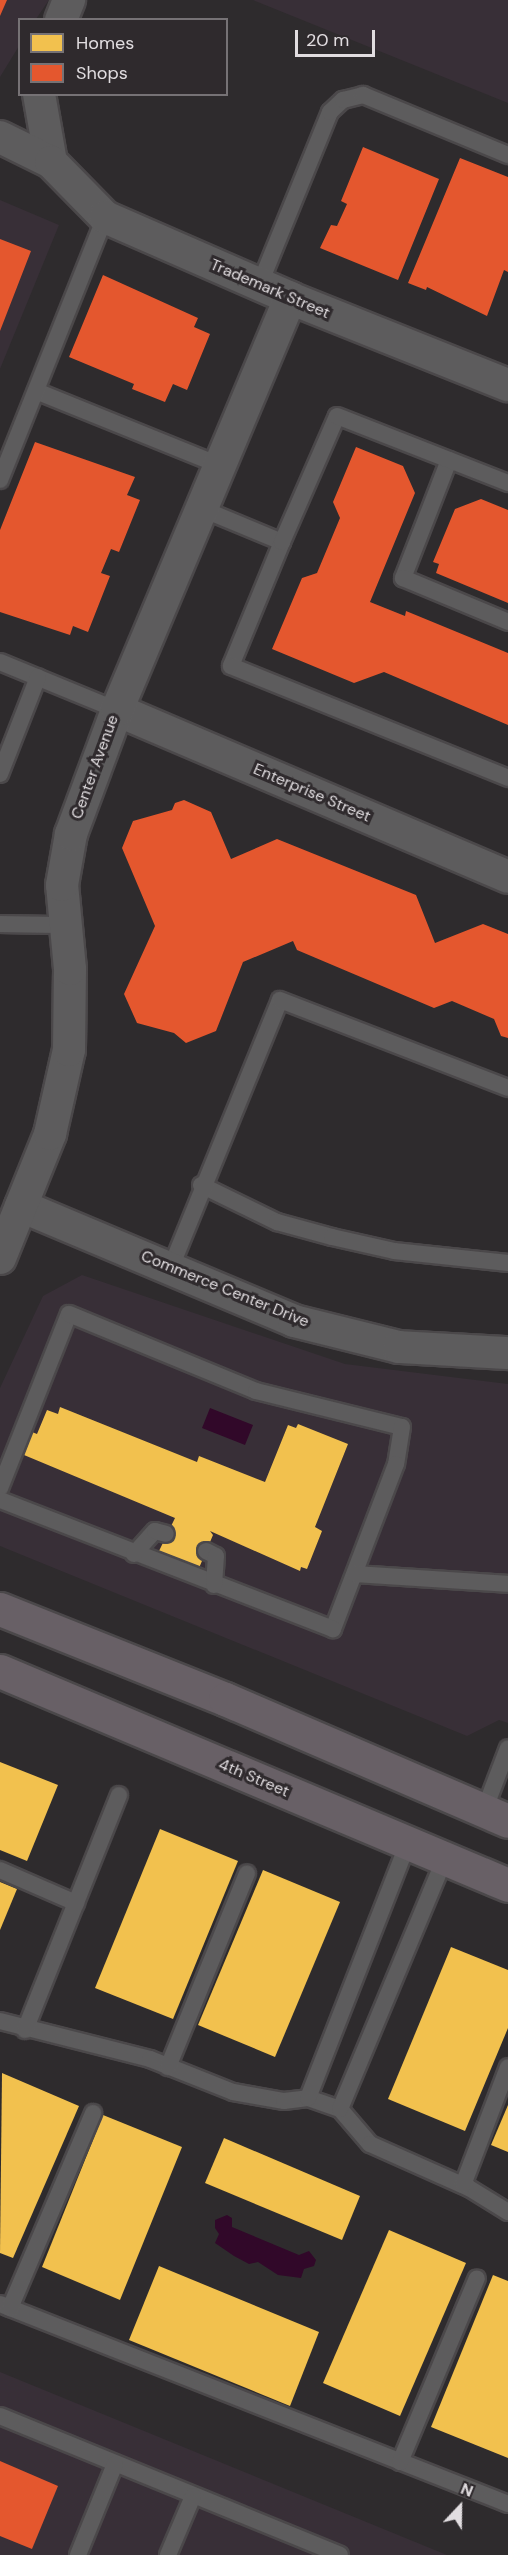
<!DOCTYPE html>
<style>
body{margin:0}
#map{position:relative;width:508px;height:2555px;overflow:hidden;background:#2e2b2d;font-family:"DM Sans",sans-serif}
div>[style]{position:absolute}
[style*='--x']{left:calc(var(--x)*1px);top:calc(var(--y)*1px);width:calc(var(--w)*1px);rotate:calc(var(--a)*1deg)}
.built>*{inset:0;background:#382f37}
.water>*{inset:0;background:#310829}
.homes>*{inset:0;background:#f2c14e}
.shops>*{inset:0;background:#e4572e}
.roads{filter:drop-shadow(2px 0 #4b484a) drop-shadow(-2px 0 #4b484a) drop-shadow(0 2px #4b484a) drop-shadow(0 -2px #4b484a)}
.lane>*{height:16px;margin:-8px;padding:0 8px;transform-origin:8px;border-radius:8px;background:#5d5c5d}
.street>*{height:32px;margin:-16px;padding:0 16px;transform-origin:16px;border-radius:16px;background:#5d5c5d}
.primary>*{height:33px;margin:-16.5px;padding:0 16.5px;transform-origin:16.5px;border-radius:16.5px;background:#686066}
span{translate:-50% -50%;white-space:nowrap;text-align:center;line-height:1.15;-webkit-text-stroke:6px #2f2a2d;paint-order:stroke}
.street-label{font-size:16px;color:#e1dde0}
.legend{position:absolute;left:18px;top:18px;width:210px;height:78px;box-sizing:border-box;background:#2f2a2d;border:2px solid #767275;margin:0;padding:8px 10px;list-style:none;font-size:18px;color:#e1dde0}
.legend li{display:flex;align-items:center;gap:12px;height:30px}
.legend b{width:30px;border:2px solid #767275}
.north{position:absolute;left:430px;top:2477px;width:60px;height:60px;-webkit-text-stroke:4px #2f2a2d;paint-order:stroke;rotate:22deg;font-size:16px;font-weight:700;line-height:24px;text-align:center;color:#e1dde0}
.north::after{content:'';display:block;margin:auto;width:21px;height:27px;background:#e1dde0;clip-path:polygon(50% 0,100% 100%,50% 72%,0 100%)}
.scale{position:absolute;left:295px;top:30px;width:80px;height:27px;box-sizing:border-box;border:3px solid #e1dde0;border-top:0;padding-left:8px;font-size:18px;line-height:21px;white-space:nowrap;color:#e1dde0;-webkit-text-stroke:4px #2f2a2d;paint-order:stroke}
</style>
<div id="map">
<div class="built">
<div style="clip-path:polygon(0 0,49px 0,36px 19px,20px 20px,19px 46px,0 77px)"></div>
<div style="clip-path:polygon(253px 0,508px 0,508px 103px)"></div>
<div style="clip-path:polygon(0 200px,59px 225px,0 369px)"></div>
<div style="clip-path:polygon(82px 1275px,345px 1364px,508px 1384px,508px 1723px,499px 1720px,467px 1736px,0 1546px,0 1388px,43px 1296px)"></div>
<div style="clip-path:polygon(0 2372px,447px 2555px,0 2555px)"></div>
</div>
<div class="water">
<div style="clip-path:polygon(210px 1408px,253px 1425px,245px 1445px,202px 1428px)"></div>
<div style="clip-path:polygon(227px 2215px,232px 2218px,232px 2227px,299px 2255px,309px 2251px,316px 2260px,314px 2266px,304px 2269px,301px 2278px,278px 2275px,258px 2262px,249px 2264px,234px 2256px,215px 2243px,219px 2234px,215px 2228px,215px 2220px)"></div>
</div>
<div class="homes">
<div style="clip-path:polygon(60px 1407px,197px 1462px,199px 1456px,265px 1482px,288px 1425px,296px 1428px,298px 1424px,348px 1444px,315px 1527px,322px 1531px,307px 1569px,301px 1567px,300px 1571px,210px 1531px,213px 1535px,199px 1568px,159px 1551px,175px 1518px,24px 1455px,32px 1432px,37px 1434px,47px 1410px,58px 1414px)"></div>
<div style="clip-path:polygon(0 1762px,58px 1785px,27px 1861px,0 1850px)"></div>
<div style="clip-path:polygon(160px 1829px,238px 1861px,173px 2019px,95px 1988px)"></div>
<div style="clip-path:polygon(263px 1870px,340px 1902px,275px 2057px,198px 2025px)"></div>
<div style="clip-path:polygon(0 1882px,17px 1889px,0 1930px)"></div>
<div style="clip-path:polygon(451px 1947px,508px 1970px,508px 2028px,465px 2131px,388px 2099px)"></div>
<div style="clip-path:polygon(2px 2073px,79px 2106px,13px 2258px,0 2253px)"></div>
<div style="clip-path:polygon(508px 2105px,508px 2152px,491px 2145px)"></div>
<div style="clip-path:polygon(103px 2115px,182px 2147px,120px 2300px,42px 2267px)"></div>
<div style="clip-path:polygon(224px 2138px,360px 2196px,342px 2240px,205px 2183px)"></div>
<div style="clip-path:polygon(389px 2230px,466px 2263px,400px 2416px,323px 2383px)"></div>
<div style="clip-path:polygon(159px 2266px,319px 2332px,290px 2406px,129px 2340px)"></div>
<div style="clip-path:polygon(493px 2275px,508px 2281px,508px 2458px,431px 2427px)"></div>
</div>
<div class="shops">
<div style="clip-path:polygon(0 0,7px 0,0 16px)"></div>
<div style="clip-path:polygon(363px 147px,439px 179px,398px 280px,320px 248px,331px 225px,337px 226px,347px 204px,341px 201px)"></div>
<div style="clip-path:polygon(460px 158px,508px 177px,508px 272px,504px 270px,487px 316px,427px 287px,426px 290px,408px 283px)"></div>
<div style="clip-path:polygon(0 233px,0 239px,31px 251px,0 331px)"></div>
<div style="clip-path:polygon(103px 275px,198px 318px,194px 327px,210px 334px,187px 390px,173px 384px,165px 402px,132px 389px,134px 384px,69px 357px)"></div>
<div style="clip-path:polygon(35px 442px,135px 477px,127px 495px,140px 500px,119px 552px,111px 549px,101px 573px,110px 576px,88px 632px,73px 626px,70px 635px,0 612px,0 530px)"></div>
<div style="clip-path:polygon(356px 447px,403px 466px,415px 493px,370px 602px,405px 616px,406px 611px,508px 653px,508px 725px,384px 672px,354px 683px,272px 649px,302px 578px,317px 573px,340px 518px,333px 502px)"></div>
<div style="clip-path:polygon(481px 499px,508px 510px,508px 603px,436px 573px,439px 564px,433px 562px,455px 509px)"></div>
<div style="clip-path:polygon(184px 800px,211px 812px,231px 859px,277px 839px,416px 895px,435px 943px,483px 924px,508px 934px,508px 1038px,501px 1036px,494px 1019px,452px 1001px,434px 1008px,297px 950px,293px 941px,243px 962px,216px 1031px,186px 1043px,174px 1033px,137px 1023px,124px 994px,155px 926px,122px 848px,133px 821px,172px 810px,175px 803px)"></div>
<div style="clip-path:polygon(0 2461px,58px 2486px,32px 2549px,0 2536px)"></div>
</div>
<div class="roads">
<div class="lane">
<div style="--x:259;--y:286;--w:188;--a:-67.8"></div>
<div style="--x:330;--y:112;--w:18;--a:-43"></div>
<div style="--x:343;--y:100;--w:21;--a:-14"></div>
<div style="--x:363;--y:95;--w:157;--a:22.5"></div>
<div style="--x:36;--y:391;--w:195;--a:22"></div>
<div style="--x:449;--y:460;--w:127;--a:111.3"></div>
<div style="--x:403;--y:578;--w:114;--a:22.7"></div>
<div style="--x:0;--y:480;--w:283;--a:-68.2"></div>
<div style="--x:200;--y:508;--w:89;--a:22.5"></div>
<div style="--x:282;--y:542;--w:134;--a:112.4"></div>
<div style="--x:231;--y:666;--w:299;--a:22"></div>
<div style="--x:282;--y:542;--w:137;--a:-66.4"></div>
<div style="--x:337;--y:416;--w:184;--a:21.4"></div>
<div style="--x:0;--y:662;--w:126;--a:22.3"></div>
<div style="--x:0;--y:774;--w:104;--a:-68.6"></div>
<div style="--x:0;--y:924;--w:64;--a:0.9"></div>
<div style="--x:201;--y:1185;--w:85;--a:26"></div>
<div style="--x:277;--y:1222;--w:57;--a:15.3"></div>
<div style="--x:332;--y:1237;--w:64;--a:12.7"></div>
<div style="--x:394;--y:1251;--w:115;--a:6"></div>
<div style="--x:171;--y:1267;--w:288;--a:-67.8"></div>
<div style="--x:280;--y:1000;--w:244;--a:21.1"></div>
<div style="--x:0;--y:1488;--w:187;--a:-68.4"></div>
<div style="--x:69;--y:1314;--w:202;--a:22.4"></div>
<div style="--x:256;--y:1391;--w:150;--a:13.9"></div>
<div style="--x:402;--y:1427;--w:37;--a:99"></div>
<div style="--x:396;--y:1464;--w:177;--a:110.9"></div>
<div style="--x:333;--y:1629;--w:357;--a:-158.8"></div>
<div style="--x:206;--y:1551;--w:11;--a:27"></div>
<div style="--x:216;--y:1556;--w:29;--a:94"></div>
<div style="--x:134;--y:1554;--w:31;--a:-48"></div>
<div style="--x:155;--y:1531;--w:11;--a:15"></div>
<div style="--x:355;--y:1574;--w:153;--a:3.7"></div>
<div style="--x:484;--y:1811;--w:67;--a:-69.1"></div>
<div style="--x:0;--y:1870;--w:83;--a:23.5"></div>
<div style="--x:0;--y:2021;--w:155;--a:14.2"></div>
<div style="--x:150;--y:2059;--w:89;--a:21.7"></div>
<div style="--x:233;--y:2092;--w:52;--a:10"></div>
<div style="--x:284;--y:2101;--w:24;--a:-7"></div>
<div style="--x:308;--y:2098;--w:34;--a:19"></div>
<div style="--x:340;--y:2109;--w:46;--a:49.4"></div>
<div style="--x:370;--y:2144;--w:108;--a:24"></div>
<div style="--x:469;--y:2188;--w:46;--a:31.6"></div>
<div style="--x:25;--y:2030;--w:253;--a:-68.2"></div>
<div style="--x:168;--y:2067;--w:209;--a:-67.8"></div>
<div style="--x:308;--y:2098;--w:274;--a:-68.6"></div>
<div style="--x:340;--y:2109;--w:272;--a:-67.3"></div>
<div style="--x:463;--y:2185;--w:126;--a:-69.1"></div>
<div style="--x:0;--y:2304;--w:546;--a:21.49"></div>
<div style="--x:10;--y:2308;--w:212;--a:-66.9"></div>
<div style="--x:0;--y:2416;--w:367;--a:22.2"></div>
<div style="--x:400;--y:2462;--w:199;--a:-67.3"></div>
<div style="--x:78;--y:2555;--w:98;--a:-67.9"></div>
<div style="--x:168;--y:2555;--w:64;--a:-67"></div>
</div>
<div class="street">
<div style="--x:61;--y:20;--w:22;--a:-68"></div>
<div style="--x:39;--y:94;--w:69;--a:80"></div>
<div style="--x:0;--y:137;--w:57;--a:26.1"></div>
<div style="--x:51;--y:162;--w:77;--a:45.5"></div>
<div style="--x:105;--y:217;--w:202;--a:23.6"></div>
<div style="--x:290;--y:298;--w:235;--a:21.8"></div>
<div style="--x:117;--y:710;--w:425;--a:23.1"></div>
<div style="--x:21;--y:1206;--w:296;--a:22.8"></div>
<div style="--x:294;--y:1321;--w:108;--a:13.9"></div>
<div style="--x:399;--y:1347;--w:109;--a:3.2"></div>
<div style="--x:0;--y:1258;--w:134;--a:-68"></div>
<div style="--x:50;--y:1134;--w:86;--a:-77.3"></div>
<div style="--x:69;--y:1050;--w:81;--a:-89.3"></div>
<div style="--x:70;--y:969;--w:84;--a:-95.4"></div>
<div style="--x:62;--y:885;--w:52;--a:-80"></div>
<div style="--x:71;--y:834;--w:132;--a:-69.6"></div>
<div style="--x:117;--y:710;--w:447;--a:-67.2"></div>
</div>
<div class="primary">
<div style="--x:0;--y:1609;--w:242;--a:21.8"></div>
<div style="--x:225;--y:1699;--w:308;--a:23.3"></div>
<div style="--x:0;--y:1671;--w:551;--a:22.84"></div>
</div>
</div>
<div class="street-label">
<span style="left:270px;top:289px;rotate:23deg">Trademark Street</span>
<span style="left:95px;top:767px;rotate:-70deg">Center Avenue</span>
<span style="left:312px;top:793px;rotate:23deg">Enterprise Street</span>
<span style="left:225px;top:1289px;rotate:22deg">Commerce Center Drive</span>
<span style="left:254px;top:1778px;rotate:23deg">4th Street</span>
</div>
<ul class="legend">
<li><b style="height:16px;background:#f2c14e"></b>Homes</li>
<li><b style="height:16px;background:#e4572e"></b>Shops</li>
</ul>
<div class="north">N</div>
<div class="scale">20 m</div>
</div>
